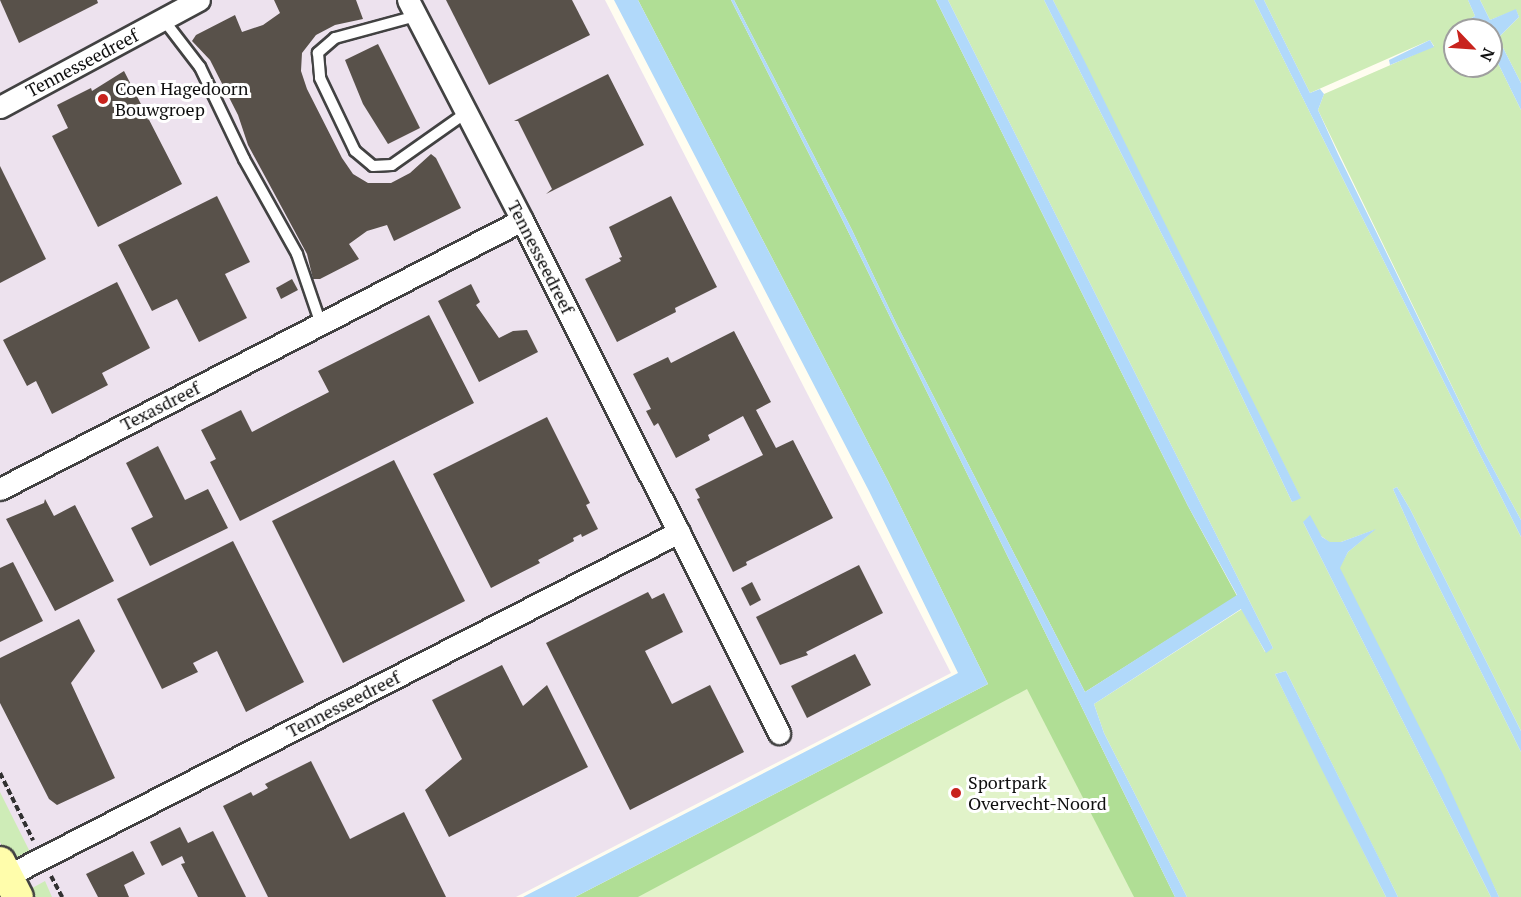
<!DOCTYPE html>
<style>
body{margin:0}
#map{position:relative;width:1521px;height:897px;overflow:hidden;background:#fffdf0;font-family:"PT Serif",serif}
div>[style]{position:absolute}
[style*='--x']{left:calc(var(--x)*1px);top:calc(var(--y)*1px);width:calc(var(--w)*1px);rotate:calc(var(--a)*1deg)}
.industrial>*{inset:0;background:#ede2ee}
.green>*{inset:0;background:#ceecb7}
.forest>*{inset:0;background:#b0de95}
.pitch>*{inset:0;background:#e1f3c9}
.water>*{inset:0;background:#b1d9fa}
.building>*{inset:0;background:#58514a}
.path>*{height:4px;margin-top:-2px;transform-origin:0;background:repeating-linear-gradient(90deg,#313131 0 6px,transparent 0 9px)}
.roads{filter:drop-shadow(2px 0 #424242) drop-shadow(-2px 0 #424242) drop-shadow(0 2px #424242) drop-shadow(0 -2px #424242)}
.lane>*{height:10px;margin:-5px;padding:0 5px;transform-origin:5px;border-radius:5px;background:#fff}
.street>*{height:21px;margin:-10.5px;padding:0 10.5px;transform-origin:10.5px;border-radius:10.5px;background:#fff}
.secondary>*{height:30px;margin:-15px;padding:0 15px;transform-origin:15px;border-radius:15px;background:#fffdab}
.dots>*{width:16px;height:16px;translate:-50% -50%;box-sizing:border-box;border:3px solid #fff;border-radius:50%}
span{translate:-50% -50%;white-space:nowrap;text-align:center;line-height:1.15;-webkit-text-stroke:6px #fff;paint-order:stroke}
.street-label{font-size:18px;color:#0f0f0f}
.poi-label{font-size:18px;color:#0f0f0f}
.left{translate:0 -50%;text-align:left}
.north{position:absolute;left:1443px;top:18px;width:60px;height:60px;box-sizing:border-box;background:#fff;border:2px solid #9f9f9f;border-radius:50%;rotate:115deg;font-size:16px;font-weight:700;line-height:24px;text-align:center;color:#0f0f0f}
.north::after{content:'';display:block;margin:auto;width:21px;height:27px;background:#c8231d;clip-path:polygon(50% 0,100% 100%,50% 72%,0 100%)}
</style>
<div id="map">
<div class="industrial">
<div style="clip-path:polygon(0 0,605px 0,951px 673px,516px 897px,0 897px)"></div>
</div>
<div class="green">
<div style="clip-path:polygon(948px 0,1044px 0,1213px 336px,1292px 502px,1300px 497px,1053px 0,1254px 0,1521px 537px,1521px 731px,1410px 509px,1397px 487px,1393px 489px,1419px 547px,1521px 752px,1521px 897px,1499px 897px,1339px 568px,1348px 552px,1374px 530px,1341px 542px,1329px 542px,1303px 522px,1491px 897px,1398px 897px,1286px 671px,1275px 674px,1386px 897px,1187px 897px,1104px 733px,1094px 704px,1242px 609px,1265px 652px,1273px 648px)"></div>
<div style="clip-path:polygon(1264px 0,1468px 0,1475px 16px,1452px 29px,1455px 34px,1455px 66px,1491px 66px,1491px 49px,1521px 110px,1521px 520px,1482px 448px,1318px 110px,1324px 94px,1434px 46px,1430px 40px,1310px 93px)"></div>
<div style="clip-path:polygon(1480px 0,1521px 0,1521px 83px,1498px 38px,1519px 17px,1516px 10px,1490px 20px)"></div>
<div style="clip-path:polygon(0 792px,31px 854px,11px 864px,0 842px)"></div>
<div style="clip-path:polygon(45px 881px,52px 897px,28px 897px,25px 892px)"></div>
</div>
<div class="forest">
<div style="clip-path:polygon(638px 0,731px 0,840px 215px,1175px 897px,575px 897px,988px 684px,888px 481px)"></div>
<div style="clip-path:polygon(734px 0,936px 0,1188px 506px,1237px 596px,1085px 692px,896px 323px,852px 230px)"></div>
</div>
<div class="pitch">
<div style="clip-path:polygon(1027px 689px,1134px 897px,638px 897px)"></div>
</div>
<div class="water">
<div style="clip-path:polygon(614px 0,638px 0,888px 481px,988px 684px,575px 897px,523px 897px,958px 673px,869px 491px)"></div>
<div style="clip-path:polygon(731px 0,734px 0,852px 230px,896px 323px,1085px 692px,1237px 595px,1188px 506px,936px 0,948px 0,1273px 648px,1266px 653px,1241px 609px,1094px 704px,1104px 733px,1187px 897px,1175px 897px,840px 215px)"></div>
<div style="clip-path:polygon(1044px 0,1053px 0,1084px 60px,1301px 498px,1297px 500px,1292px 502px,1213px 336px)"></div>
<div style="clip-path:polygon(1254px 0,1264px 0,1310px 93px,1320px 89px,1324px 94px,1318px 110px,1338px 154px,1482px 448px,1521px 520px,1521px 537px)"></div>
<div style="clip-path:polygon(1468px 0,1480px 0,1490px 20px,1516px 9px,1519px 17px,1498px 38px,1521px 83px,1521px 110px,1491px 49px,1491px 30px,1455px 30px,1455px 34px,1452px 29px,1475px 16px)"></div>
<div style="clip-path:polygon(1430px 40px,1434px 47px,1390px 65px,1389px 60px)"></div>
<div style="clip-path:polygon(1397px 487px,1410px 509px,1521px 731px,1521px 752px,1419px 547px,1393px 489px)"></div>
<div style="clip-path:polygon(1310px 515px,1322px 537px,1330px 542px,1341px 542px,1376px 529px,1348px 552px,1340px 568px,1443px 774px,1499px 897px,1491px 897px,1303px 522px)"></div>
<div style="clip-path:polygon(1286px 671px,1379px 858px,1398px 897px,1386px 897px,1319px 764px,1275px 674px)"></div>
</div>
<div class="building">
<div style="clip-path:polygon(0 0,97px 0,98px 3px,19px 43px)"></div>
<div style="clip-path:polygon(274px 0,356px 0,363px 19px,335px 25px,316px 35px,302px 53px,301px 71px,307px 89px,342px 158px,353px 174px,368px 183px,391px 183px,410px 173px,431px 154px,436px 158px,461px 208px,394px 241px,387px 225px,367px 231px,349px 244px,359px 259px,320px 279px,313px 279px,307px 254px,248px 145px,238px 115px,210px 60px,192px 41px,196px 35px,235px 15px,242px 32px,263px 25px,280px 13px)"></div>
<div style="clip-path:polygon(446px 0,572px 0,590px 35px,489px 85px)"></div>
<div style="clip-path:polygon(378px 44px,420px 128px,388px 144px,363px 104px,345px 60px)"></div>
<div style="clip-path:polygon(124px 71px,182px 184px,98px 227px,52px 136px,68px 128px,57px 105px,91px 88px,92px 91px)"></div>
<div style="clip-path:polygon(608px 74px,644px 145px,546px 194px,552px 189px,518px 121px,514px 121px)"></div>
<div style="clip-path:polygon(0 166px,46px 259px,0 283px)"></div>
<div style="clip-path:polygon(217px 196px,250px 262px,225px 274px,247px 318px,199px 342px,177px 299px,152px 311px,118px 245px)"></div>
<div style="clip-path:polygon(671px 196px,717px 287px,675px 308px,676px 312px,617px 342px,585px 279px,621px 261px,619px 258px,622px 257px,609px 227px)"></div>
<div style="clip-path:polygon(292px 279px,298px 290px,281px 299px,276px 288px)"></div>
<div style="clip-path:polygon(117px 282px,150px 348px,102px 373px,108px 385px,52px 414px,36px 381px,27px 386px,3px 340px)"></div>
<div style="clip-path:polygon(471px 284px,480px 302px,476px 305px,499px 338px,513px 331px,527px 330px,538px 352px,479px 382px,438px 301px)"></div>
<div style="clip-path:polygon(429px 315px,474px 403px,240px 521px,210px 462px,216px 459px,201px 430px,241px 410px,252px 432px,290px 412px,329px 392px,318px 371px)"></div>
<div style="clip-path:polygon(734px 331px,771px 402px,756px 410px,776px 448px,793px 440px,833px 518px,746px 562px,747px 565px,733px 572px,697px 499px,700px 498px,695px 489px,763px 455px,743px 416px,708px 435px,710px 440px,676px 458px,658px 423px,654px 426px,646px 411px,651px 409px,633px 374px,668px 357px,671px 363px)"></div>
<div style="clip-path:polygon(547px 417px,590px 503px,586px 505px,598px 529px,582px 537px,581px 534px,573px 538px,574px 541px,538px 560px,540px 563px,491px 588px,433px 474px)"></div>
<div style="clip-path:polygon(158px 446px,185px 500px,208px 489px,228px 528px,150px 566px,131px 528px,153px 517px,126px 463px)"></div>
<div style="clip-path:polygon(394px 460px,465px 601px,343px 663px,272px 521px)"></div>
<div style="clip-path:polygon(45px 499px,54px 516px,75px 505px,114px 581px,55px 611px,6px 519px,44px 503px)"></div>
<div style="clip-path:polygon(233px 541px,304px 682px,246px 712px,217px 651px,193px 663px,198px 672px,162px 689px,117px 599px)"></div>
<div style="clip-path:polygon(13px 562px,43px 621px,0 642px,0 568px)"></div>
<div style="clip-path:polygon(859px 565px,883px 613px,806px 652px,808px 655px,780px 665px,756px 617px)"></div>
<div style="clip-path:polygon(752px 582px,761px 600px,750px 606px,741px 588px)"></div>
<div style="clip-path:polygon(648px 592px,652px 599px,664px 593px,683px 632px,645px 651px,672px 704px,710px 685px,744px 752px,630px 810px,546px 643px)"></div>
<div style="clip-path:polygon(79px 619px,95px 651px,71px 683px,115px 778px,57px 805px,49px 799px,0 703px,0 658px)"></div>
<div style="clip-path:polygon(855px 654px,871px 685px,807px 718px,791px 686px)"></div>
<div style="clip-path:polygon(502px 665px,523px 706px,547px 685px,588px 767px,449px 837px,425px 790px,462px 759px,432px 700px)"></div>
<div style="clip-path:polygon(311px 761px,350px 839px,404px 812px,446px 897px,268px 897px,223px 806px,251px 792px,253px 796px,268px 788px,265px 784px)"></div>
<div style="clip-path:polygon(180px 827px,188px 843px,213px 831px,246px 897px,198px 897px,181px 864px,185px 863px,182px 856px,162px 866px,150px 842px)"></div>
<div style="clip-path:polygon(133px 851px,145px 874px,124px 885px,129px 897px,98px 897px,86px 874px)"></div>
</div>
<div class="path">
<div style="--x:0;--y:773;--w:75;--a:63.8"></div>
<div style="--x:51;--y:876;--w:24;--a:62"></div>
</div>
<div class="roads">
<div class="lane">
<div style="--x:416;--y:16;--w:84;--a:164.8"></div>
<div style="--x:335;--y:38;--w:23;--a:139"></div>
<div style="--x:318;--y:53;--w:25;--a:85"></div>
<div style="--x:320;--y:78;--w:81;--a:64.4"></div>
<div style="--x:355;--y:151;--w:23;--a:40"></div>
<div style="--x:373;--y:166;--w:19;--a:-3"></div>
<div style="--x:392;--y:165;--w:92;--a:-35.2"></div>
<div style="--x:163;--y:19;--w:61;--a:52.4"></div>
<div style="--x:200;--y:67;--w:102;--a:64.4"></div>
<div style="--x:244;--y:159;--w:109;--a:60.8"></div>
<div style="--x:297;--y:254;--w:74;--a:71.1"></div>
</div>
<div class="street">
<div style="--x:408;--y:0;--w:248;--a:62.6"></div>
<div style="--x:522;--y:220;--w:574;--a:63.39"></div>
<div style="--x:0;--y:107;--w:226;--a:-28.3"></div>
<div style="--x:0;--y:489;--w:587;--a:-27.26"></div>
<div style="--x:7;--y:876;--w:755;--a:-27.11"></div>
</div>
<div class="secondary">
<div style="--x:0;--y:862;--w:39;--a:63"></div>
</div>
</div>
<div class="dots">
<div style="left:103px;top:99px;background:#c8231d"></div>
<div style="left:956px;top:793px;background:#c8231d"></div>
</div>
<div class="street-label">
<span style="left:82px;top:63px;rotate:-28deg">Tennesseedreef</span>
<span style="left:541px;top:257px;rotate:63deg">Tennesseedreef</span>
<span style="left:160px;top:406px;rotate:-27deg">Texasdreef</span>
<span style="left:343px;top:704px;rotate:-27deg">Tennesseedreef</span>
</div>
<div class="poi-label">
<span class="left" style="left:115px;top:99px">Coen Hagedoorn<br>Bouwgroep</span>
<span class="left" style="left:968px;top:793px">Sportpark<br>Overvecht-Noord</span>
</div>
<div class="north">N</div>
</div>
